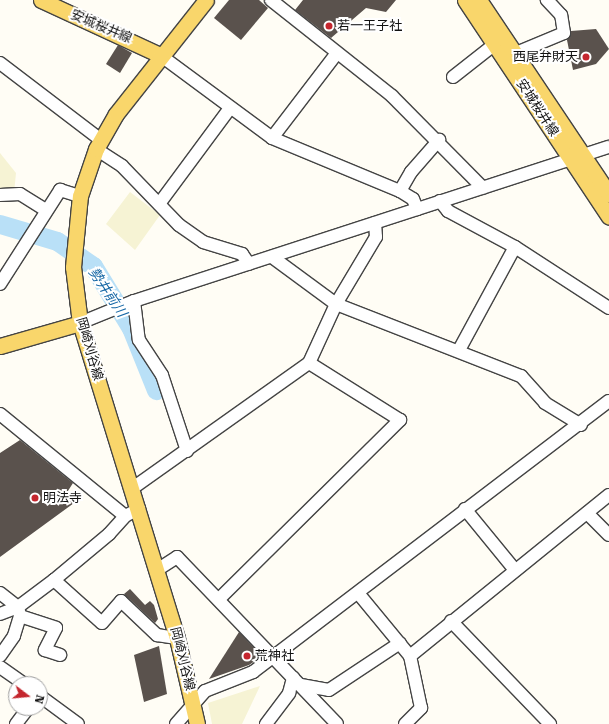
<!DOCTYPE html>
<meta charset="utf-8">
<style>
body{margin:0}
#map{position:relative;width:609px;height:724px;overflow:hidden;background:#fffdf5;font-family:"Roboto Serif","Noto Sans JP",serif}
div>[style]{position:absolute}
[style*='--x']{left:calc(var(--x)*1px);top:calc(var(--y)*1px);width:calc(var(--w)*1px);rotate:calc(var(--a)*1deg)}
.farmland>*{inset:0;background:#f6f3d4}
.river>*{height:19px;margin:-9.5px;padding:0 9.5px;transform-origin:9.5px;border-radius:9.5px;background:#b9e0f7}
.building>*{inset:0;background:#5a524d}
.roads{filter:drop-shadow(1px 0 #444) drop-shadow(-1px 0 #444) drop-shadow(0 1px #444) drop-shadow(0 -1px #444)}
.minor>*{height:12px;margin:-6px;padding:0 6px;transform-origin:6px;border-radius:6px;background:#fff}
.major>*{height:15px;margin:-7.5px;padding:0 7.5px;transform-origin:7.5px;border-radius:7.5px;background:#f9d66b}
.dots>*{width:11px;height:11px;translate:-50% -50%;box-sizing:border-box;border:2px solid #fff;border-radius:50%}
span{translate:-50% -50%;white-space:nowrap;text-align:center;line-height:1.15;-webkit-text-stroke:4px #fff;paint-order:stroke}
.poi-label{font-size:13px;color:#111}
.left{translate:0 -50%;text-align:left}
.right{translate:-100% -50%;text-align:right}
.street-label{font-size:13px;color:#111}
.water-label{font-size:14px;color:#1768a6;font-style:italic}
.north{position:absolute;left:8px;top:676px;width:40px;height:40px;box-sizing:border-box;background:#fff;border:1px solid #a0a0a0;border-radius:50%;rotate:106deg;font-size:11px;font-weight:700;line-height:16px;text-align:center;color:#111}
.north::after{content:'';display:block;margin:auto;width:14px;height:18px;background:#c4262e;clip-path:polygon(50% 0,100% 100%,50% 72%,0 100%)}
</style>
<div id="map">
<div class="farmland">
<div style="clip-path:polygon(0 153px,16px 173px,14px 193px,0 192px)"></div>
<div style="clip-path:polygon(130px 192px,160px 215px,135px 250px,106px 224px)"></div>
<div style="clip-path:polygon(260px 686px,242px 724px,212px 724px,208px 703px)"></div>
</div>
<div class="river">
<div style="--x:0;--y:224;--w:59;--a:16.6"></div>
<div style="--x:57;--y:241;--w:44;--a:34.8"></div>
<div style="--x:93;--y:266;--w:73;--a:58.5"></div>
<div style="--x:131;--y:328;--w:67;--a:68"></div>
</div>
<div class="building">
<div style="clip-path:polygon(229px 0,259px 0,268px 8px,241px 40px,214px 18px)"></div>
<div style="clip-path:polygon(303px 0,396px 0,386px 12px,366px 8px,331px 38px,295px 10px)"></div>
<div style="clip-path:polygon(596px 29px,609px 49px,596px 64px,573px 70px,567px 40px,571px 31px)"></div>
<div style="clip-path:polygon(118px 45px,132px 53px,120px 73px,106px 64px)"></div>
<div style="clip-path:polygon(20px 440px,73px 483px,66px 494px,74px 503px,0 557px,0 453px)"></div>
<div style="clip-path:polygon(130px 589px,145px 605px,150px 601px,154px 605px,158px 619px,155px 623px,124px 594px)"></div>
<div style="clip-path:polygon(239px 632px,262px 656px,249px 665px,209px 679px)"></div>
<div style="clip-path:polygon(159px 646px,167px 694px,144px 702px,134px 655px)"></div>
</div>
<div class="roads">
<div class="minor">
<div style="--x:271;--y:0;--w:154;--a:38.4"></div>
<div style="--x:392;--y:96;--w:129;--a:45.3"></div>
<div style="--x:516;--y:53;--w:52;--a:-22.6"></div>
<div style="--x:564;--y:33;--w:18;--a:-99"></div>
<div style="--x:561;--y:15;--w:21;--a:-133"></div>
<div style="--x:160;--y:55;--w:139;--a:36.5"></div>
<div style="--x:272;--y:138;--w:139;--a:22.5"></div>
<div style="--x:400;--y:191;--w:15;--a:32"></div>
<div style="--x:413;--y:199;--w:11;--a:68"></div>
<div style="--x:0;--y:63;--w:127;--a:37.3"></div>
<div style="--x:453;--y:77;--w:53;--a:-38.2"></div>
<div style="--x:272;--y:138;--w:107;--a:-52.6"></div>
<div style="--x:96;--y:149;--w:31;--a:33"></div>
<div style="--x:122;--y:166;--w:82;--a:46"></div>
<div style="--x:179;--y:225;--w:29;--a:35"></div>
<div style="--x:203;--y:242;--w:41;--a:17.1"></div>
<div style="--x:242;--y:254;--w:12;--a:55"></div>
<div style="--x:400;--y:191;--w:22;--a:-60"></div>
<div style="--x:411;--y:172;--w:43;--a:-48.8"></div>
<div style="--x:0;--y:195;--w:20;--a:-3"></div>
<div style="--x:20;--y:194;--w:31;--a:32"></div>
<div style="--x:440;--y:201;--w:13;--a:51"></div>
<div style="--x:448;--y:211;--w:76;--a:28.2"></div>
<div style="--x:515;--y:247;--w:112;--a:33"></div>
<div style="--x:159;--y:204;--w:119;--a:-53.5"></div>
<div style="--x:272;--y:257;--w:79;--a:36.3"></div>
<div style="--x:336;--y:304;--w:199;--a:21.3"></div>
<div style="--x:521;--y:376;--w:36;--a:48"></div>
<div style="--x:545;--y:403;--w:42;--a:31.4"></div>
<div style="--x:0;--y:284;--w:112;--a:-57.4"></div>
<div style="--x:60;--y:190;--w:21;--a:17"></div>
<div style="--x:134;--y:301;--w:39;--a:83"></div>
<div style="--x:139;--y:340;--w:42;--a:56.7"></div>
<div style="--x:162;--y:375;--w:80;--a:71.8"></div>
<div style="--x:80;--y:323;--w:58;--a:-22.2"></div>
<div style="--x:134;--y:301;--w:499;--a:-18"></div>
<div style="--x:459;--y:350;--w:117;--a:-61.5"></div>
<div style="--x:0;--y:414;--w:161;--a:39.2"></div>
<div style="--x:133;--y:488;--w:216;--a:-35.4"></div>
<div style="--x:309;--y:363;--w:65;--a:-65.4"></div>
<div style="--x:336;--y:304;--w:78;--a:-59.2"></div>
<div style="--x:376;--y:237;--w:14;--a:-94"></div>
<div style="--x:465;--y:509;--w:79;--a:50.7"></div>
<div style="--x:587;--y:513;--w:31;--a:45"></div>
<div style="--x:157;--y:570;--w:24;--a:-33"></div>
<div style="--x:177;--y:557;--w:231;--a:46.2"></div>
<div style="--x:54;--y:580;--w:64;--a:41.9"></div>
<div style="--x:102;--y:623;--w:29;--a:-49"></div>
<div style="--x:121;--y:601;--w:50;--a:43.4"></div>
<div style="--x:157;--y:635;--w:20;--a:9"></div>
<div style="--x:0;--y:593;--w:23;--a:38"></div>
<div style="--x:18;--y:607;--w:9;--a:77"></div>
<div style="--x:20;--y:616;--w:21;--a:107"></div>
<div style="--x:14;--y:636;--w:24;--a:125"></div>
<div style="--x:358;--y:593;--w:82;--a:50.5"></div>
<div style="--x:410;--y:656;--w:256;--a:-39"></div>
<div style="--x:219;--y:599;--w:255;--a:-44.7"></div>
<div style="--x:400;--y:420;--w:107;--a:-147.9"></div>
<div style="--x:0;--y:614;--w:19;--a:-21"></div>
<div style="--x:18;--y:607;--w:45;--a:-36.9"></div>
<div style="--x:54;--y:580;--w:72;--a:-39.9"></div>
<div style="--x:109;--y:534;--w:24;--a:-48"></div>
<div style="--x:125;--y:516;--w:16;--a:-27"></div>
<div style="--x:20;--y:616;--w:38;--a:18"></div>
<div style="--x:56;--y:628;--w:25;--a:117"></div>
<div style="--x:45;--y:650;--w:16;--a:18"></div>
<div style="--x:451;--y:621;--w:143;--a:46.1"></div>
<div style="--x:0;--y:667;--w:29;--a:35"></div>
<div style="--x:301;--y:685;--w:28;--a:10"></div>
<div style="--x:329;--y:690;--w:85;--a:-33.5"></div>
<div style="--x:40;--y:696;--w:47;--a:36.4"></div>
<div style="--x:16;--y:724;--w:20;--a:-53"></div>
<div style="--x:176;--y:724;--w:44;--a:-48.7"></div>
<div style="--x:205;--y:691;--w:52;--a:-21.6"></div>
<div style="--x:253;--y:672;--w:447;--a:-37.3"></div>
<div style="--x:266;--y:724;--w:39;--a:-53"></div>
<div style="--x:289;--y:693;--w:16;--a:-75"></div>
<div style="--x:405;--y:724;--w:23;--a:-45"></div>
<div style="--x:421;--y:708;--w:53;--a:-101.9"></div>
</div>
<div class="major">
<div style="--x:41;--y:0;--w:131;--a:24.8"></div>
<div style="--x:465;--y:0;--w:260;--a:56.4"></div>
<div style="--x:479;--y:0;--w:234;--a:56.2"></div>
<div style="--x:0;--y:346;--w:83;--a:-16"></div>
<div style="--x:197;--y:724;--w:88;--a:-103.1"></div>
<div style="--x:177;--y:638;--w:330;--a:-107.1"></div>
<div style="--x:80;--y:323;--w:56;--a:-97.1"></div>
<div style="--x:73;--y:267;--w:71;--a:-84.4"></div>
<div style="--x:80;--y:196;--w:50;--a:-71.2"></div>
<div style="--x:96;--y:149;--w:40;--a:-60.3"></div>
<div style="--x:116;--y:114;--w:145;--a:-51.7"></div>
</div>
</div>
<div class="dots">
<div style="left:329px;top:26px;background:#c4262e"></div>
<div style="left:586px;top:57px;background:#c4262e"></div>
<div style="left:35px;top:498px;background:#c4262e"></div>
<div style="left:247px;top:656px;background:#c4262e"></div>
</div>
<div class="poi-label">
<span class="left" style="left:337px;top:26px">若一王子社</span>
<span class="right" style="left:578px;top:57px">西尾弁財天</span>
<span class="left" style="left:43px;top:498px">明法寺</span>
<span class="left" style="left:255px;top:656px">荒神社</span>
</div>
<div class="street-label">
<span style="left:101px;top:27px;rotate:23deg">安城桜井線</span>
<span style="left:537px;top:108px;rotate:57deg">安城桜井線</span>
<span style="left:89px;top:349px;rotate:74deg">岡崎刈谷線</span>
<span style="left:182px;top:659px;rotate:76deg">岡崎刈谷線</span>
</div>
<div class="water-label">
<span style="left:108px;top:292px;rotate:56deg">勢井前川</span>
</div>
<div class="north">N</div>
</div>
